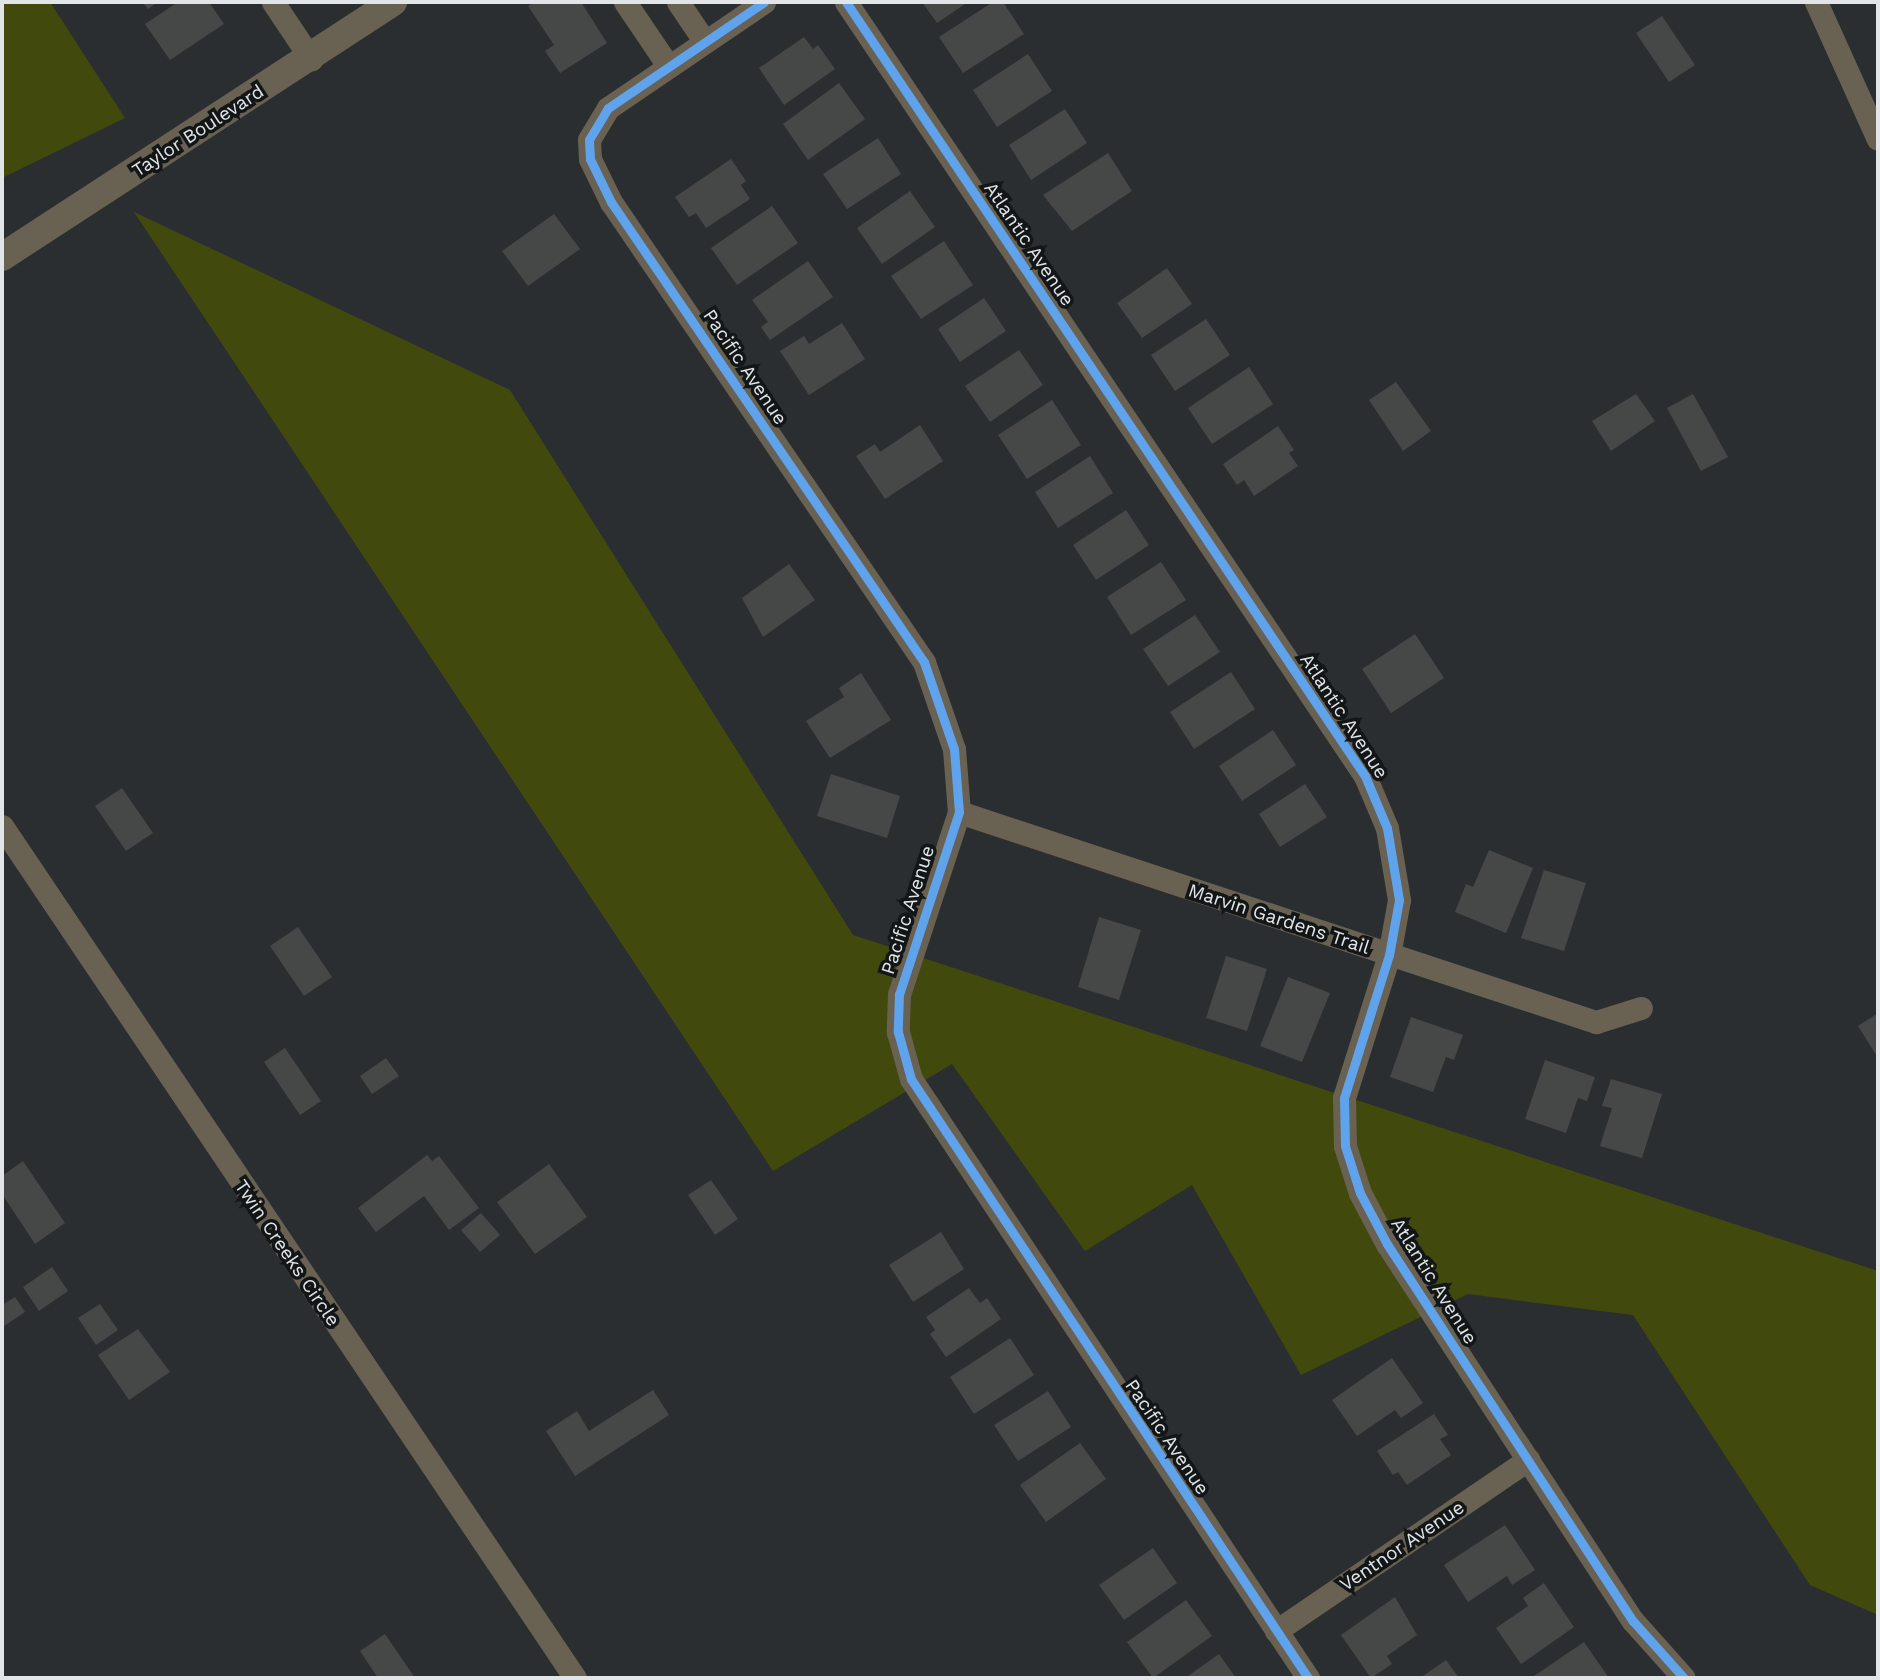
<!DOCTYPE html>
<style>
body{margin:0}
#map{position:relative;width:1880px;height:1680px;overflow:hidden;background:#2b2e30;font-family:"Work Sans",sans-serif}
div>[style]{position:absolute}
[style*='--x']{left:calc(var(--x)*1px);top:calc(var(--y)*1px);width:calc(var(--w)*1px);rotate:calc(var(--a)*1deg)}
.green>*{inset:0;background:#42490d}
.building>*{inset:0;background:#464747}
.minor>*{height:23px;margin:-11.5px;padding:0 11.5px;transform-origin:11.5px;border-radius:11.5px;background:#696152}
.tertiary>*{height:28px;margin:-14px;padding:0 14px;transform-origin:14px;border-radius:14px;background:#696152}
.cycleway>*{height:9px;margin:-4.5px;padding:0 4.5px;transform-origin:4.5px;border-radius:4.5px;background:#60a3ed}
span{translate:-50% -50%;white-space:nowrap;text-align:center;line-height:1.15;-webkit-text-stroke:7px #131617;paint-order:stroke}
.street-label{font-size:19px;color:#e2e5e8}
.frame{position:absolute;inset:0;border:4px solid #e2e5e8;pointer-events:none}
</style>
<div id="map">
<div class="green">
<div style="clip-path:polygon(2px 2px,50px 2px,125px 118px,2px 178px)"></div>
<div style="clip-path:polygon(134px 212px,510px 390px,853px 935px,1878px 1271px,1878px 1615px,1810px 1585px,1633px 1315px,1468px 1294px,1301px 1375px,1192px 1185px,1085px 1251px,952px 1064px,773px 1171px)"></div>
</div>
<div class="building">
<div style="clip-path:polygon(142px 2px,158px 2px,148px 9px)"></div>
<div style="clip-path:polygon(178px 2px,209px 2px,224px 24px,170px 60px,145px 24px)"></div>
<div style="clip-path:polygon(535px 2px,581px 2px,607px 43px,560px 73px,545px 51px,554px 45px,528px 6px)"></div>
<div style="clip-path:polygon(922px 2px,968px 2px,937px 23px)"></div>
<div style="clip-path:polygon(993px 2px,1003px 2px,1024px 34px,963px 73px,939px 37px)"></div>
<div style="clip-path:polygon(1662px 16px,1695px 65px,1669px 82px,1636px 33px)"></div>
<div style="clip-path:polygon(804px 37px,813px 49px,818px 45px,835px 69px,784px 105px,759px 68px)"></div>
<div style="clip-path:polygon(1028px 54px,1052px 91px,997px 127px,973px 90px)"></div>
<div style="clip-path:polygon(839px 83px,865px 119px,808px 160px,783px 124px)"></div>
<div style="clip-path:polygon(1065px 109px,1087px 143px,1031px 180px,1009px 145px)"></div>
<div style="clip-path:polygon(878px 138px,901px 174px,847px 209px,823px 174px)"></div>
<div style="clip-path:polygon(1108px 153px,1132px 191px,1072px 231px,1043px 195px)"></div>
<div style="clip-path:polygon(731px 159px,746px 181px,741px 185px,750px 199px,706px 228px,696px 213px,689px 217px,675px 197px)"></div>
<div style="clip-path:polygon(910px 191px,935px 227px,882px 264px,857px 228px)"></div>
<div style="clip-path:polygon(772px 206px,798px 243px,737px 285px,711px 248px)"></div>
<div style="clip-path:polygon(554px 214px,580px 249px,528px 286px,502px 251px)"></div>
<div style="clip-path:polygon(944px 241px,973px 285px,921px 319px,891px 276px)"></div>
<div style="clip-path:polygon(808px 261px,833px 297px,770px 340px,761px 327px,768px 322px,752px 300px)"></div>
<div style="clip-path:polygon(1167px 268px,1192px 304px,1142px 338px,1117px 303px)"></div>
<div style="clip-path:polygon(984px 298px,1006px 331px,960px 362px,938px 329px)"></div>
<div style="clip-path:polygon(1206px 319px,1230px 355px,1175px 391px,1151px 355px)"></div>
<div style="clip-path:polygon(842px 323px,865px 359px,809px 395px,780px 351px,804px 336px,809px 344px)"></div>
<div style="clip-path:polygon(1019px 350px,1043px 385px,990px 422px,965px 386px)"></div>
<div style="clip-path:polygon(1249px 367px,1273px 404px,1212px 444px,1188px 408px)"></div>
<div style="clip-path:polygon(1396px 382px,1431px 431px,1403px 451px,1369px 400px)"></div>
<div style="clip-path:polygon(1636px 394px,1655px 421px,1611px 451px,1592px 421px)"></div>
<div style="clip-path:polygon(1693px 394px,1728px 457px,1701px 471px,1667px 408px)"></div>
<div style="clip-path:polygon(1052px 400px,1081px 445px,1027px 479px,998px 435px)"></div>
<div style="clip-path:polygon(920px 425px,943px 461px,885px 499px,856px 456px,875px 444px,880px 452px)"></div>
<div style="clip-path:polygon(1278px 426px,1294px 450px,1289px 453px,1298px 466px,1254px 496px,1244px 480px,1237px 485px,1223px 464px)"></div>
<div style="clip-path:polygon(1090px 456px,1113px 493px,1058px 528px,1035px 492px)"></div>
<div style="clip-path:polygon(1126px 510px,1149px 545px,1096px 580px,1073px 545px)"></div>
<div style="clip-path:polygon(1161px 562px,1186px 600px,1131px 635px,1107px 597px)"></div>
<div style="clip-path:polygon(789px 564px,815px 600px,763px 637px,742px 598px)"></div>
<div style="clip-path:polygon(1195px 615px,1220px 652px,1168px 686px,1143px 649px)"></div>
<div style="clip-path:polygon(1415px 634px,1444px 678px,1391px 713px,1362px 669px)"></div>
<div style="clip-path:polygon(1231px 672px,1255px 709px,1194px 749px,1170px 712px)"></div>
<div style="clip-path:polygon(861px 673px,891px 720px,830px 758px,806px 721px,844px 697px,839px 688px)"></div>
<div style="clip-path:polygon(1273px 730px,1296px 765px,1242px 801px,1219px 766px)"></div>
<div style="clip-path:polygon(831px 774px,900px 796px,887px 838px,817px 816px)"></div>
<div style="clip-path:polygon(1305px 784px,1327px 817px,1280px 847px,1259px 814px)"></div>
<div style="clip-path:polygon(122px 788px,153px 833px,126px 851px,95px 806px)"></div>
<div style="clip-path:polygon(1489px 850px,1533px 868px,1506px 933px,1455px 912px,1466px 884px,1473px 887px)"></div>
<div style="clip-path:polygon(1544px 870px,1586px 883px,1564px 951px,1521px 938px)"></div>
<div style="clip-path:polygon(1099px 917px,1141px 930px,1119px 1000px,1078px 987px)"></div>
<div style="clip-path:polygon(298px 927px,332px 977px,304px 996px,270px 946px)"></div>
<div style="clip-path:polygon(1226px 956px,1267px 969px,1247px 1031px,1206px 1018px)"></div>
<div style="clip-path:polygon(1288px 977px,1330px 993px,1302px 1062px,1260px 1046px)"></div>
<div style="clip-path:polygon(1878px 1013px,1878px 1058px,1858px 1026px)"></div>
<div style="clip-path:polygon(1411px 1017px,1463px 1035px,1454px 1060px,1446px 1057px,1433px 1092px,1390px 1077px)"></div>
<div style="clip-path:polygon(285px 1048px,321px 1101px,300px 1115px,264px 1062px)"></div>
<div style="clip-path:polygon(386px 1058px,399px 1076px,372px 1094px,360px 1076px)"></div>
<div style="clip-path:polygon(1545px 1060px,1595px 1077px,1587px 1101px,1578px 1098px,1566px 1133px,1525px 1119px)"></div>
<div style="clip-path:polygon(1611px 1079px,1662px 1094px,1642px 1158px,1600px 1146px,1612px 1108px,1602px 1106px)"></div>
<div style="clip-path:polygon(427px 1155px,432px 1161px,439px 1156px,479px 1208px,449px 1230px,424px 1196px,376px 1232px,358px 1208px)"></div>
<div style="clip-path:polygon(23px 1161px,65px 1223px,35px 1244px,2px 1194px,2px 1176px)"></div>
<div style="clip-path:polygon(549px 1164px,587px 1217px,535px 1254px,497px 1202px)"></div>
<div style="clip-path:polygon(711px 1180px,738px 1219px,715px 1235px,688px 1195px)"></div>
<div style="clip-path:polygon(481px 1213px,500px 1235px,480px 1252px,461px 1230px)"></div>
<div style="clip-path:polygon(941px 1232px,964px 1269px,913px 1302px,889px 1265px)"></div>
<div style="clip-path:polygon(52px 1267px,68px 1291px,39px 1311px,23px 1287px)"></div>
<div style="clip-path:polygon(969px 1288px,980px 1303px,987px 1298px,1001px 1319px,946px 1357px,930px 1334px,935px 1330px,926px 1317px)"></div>
<div style="clip-path:polygon(15px 1297px,25px 1312px,4px 1326px,2px 1305px)"></div>
<div style="clip-path:polygon(100px 1304px,118px 1330px,96px 1345px,78px 1318px)"></div>
<div style="clip-path:polygon(138px 1329px,170px 1372px,129px 1400px,98px 1355px)"></div>
<div style="clip-path:polygon(1010px 1338px,1034px 1375px,974px 1414px,950px 1377px)"></div>
<div style="clip-path:polygon(1392px 1358px,1423px 1403px,1401px 1418px,1395px 1410px,1357px 1436px,1332px 1400px)"></div>
<div style="clip-path:polygon(653px 1390px,669px 1415px,575px 1476px,546px 1431px,577px 1411px,589px 1431px)"></div>
<div style="clip-path:polygon(1048px 1391px,1071px 1427px,1018px 1461px,994px 1425px)"></div>
<div style="clip-path:polygon(1434px 1414px,1448px 1435px,1440px 1439px,1451px 1455px,1407px 1485px,1398px 1472px,1393px 1475px,1377px 1451px)"></div>
<div style="clip-path:polygon(1080px 1443px,1106px 1479px,1046px 1522px,1020px 1485px)"></div>
<div style="clip-path:polygon(1505px 1525px,1535px 1570px,1512px 1585px,1507px 1576px,1468px 1602px,1444px 1565px)"></div>
<div style="clip-path:polygon(1153px 1548px,1177px 1583px,1124px 1620px,1099px 1585px)"></div>
<div style="clip-path:polygon(1544px 1583px,1574px 1627px,1521px 1664px,1496px 1628px,1528px 1606px,1523px 1598px)"></div>
<div style="clip-path:polygon(1395px 1597px,1417px 1635px,1387px 1656px,1392px 1664px,1371px 1678px,1341px 1635px)"></div>
<div style="clip-path:polygon(1186px 1600px,1212px 1636px,1153px 1678px,1127px 1642px)"></div>
<div style="clip-path:polygon(385px 1634px,415px 1678px,378px 1678px,360px 1651px)"></div>
<div style="clip-path:polygon(1584px 1642px,1609px 1678px,1535px 1678px,1534px 1676px)"></div>
<div style="clip-path:polygon(1219px 1654px,1236px 1678px,1185px 1678px)"></div>
<div style="clip-path:polygon(1446px 1660px,1459px 1678px,1420px 1678px)"></div>
</div>
<div class="minor">
<div style="--x:273;--y:2;--w:69;--a:56.3"></div>
<div style="--x:625;--y:2;--w:78;--a:55.9"></div>
<div style="--x:678;--y:2;--w:48;--a:56"></div>
<div style="--x:764;--y:2;--w:189;--a:145.8"></div>
<div style="--x:608;--y:108;--w:37;--a:121"></div>
<div style="--x:589;--y:140;--w:19;--a:87"></div>
<div style="--x:590;--y:159;--w:48;--a:64"></div>
<div style="--x:611;--y:202;--w:556;--a:55.77"></div>
<div style="--x:924;--y:662;--w:92;--a:71"></div>
<div style="--x:954;--y:749;--w:63;--a:85.5"></div>
<div style="--x:959;--y:812;--w:192;--a:108.2"></div>
<div style="--x:899;--y:994;--w:38;--a:92"></div>
<div style="--x:898;--y:1032;--w:49;--a:74.5"></div>
<div style="--x:911;--y:1079;--w:719;--a:56.46"></div>
<div style="--x:846;--y:2;--w:932;--a:56.16"></div>
<div style="--x:1365;--y:776;--w:56;--a:67.1"></div>
<div style="--x:1387;--y:828;--w:73;--a:80.5"></div>
<div style="--x:1399;--y:900;--w:56;--a:100.3"></div>
<div style="--x:1389;--y:955;--w:150;--a:107.5"></div>
<div style="--x:1344;--y:1098;--w:48;--a:88.8"></div>
<div style="--x:1345;--y:1146;--w:49;--a:72.3"></div>
<div style="--x:1360;--y:1193;--w:58;--a:62.1"></div>
<div style="--x:1387;--y:1244;--w:450;--a:56.9"></div>
<div style="--x:1633;--y:1621;--w:76;--a:48.2"></div>
<div style="--x:1816;--y:2;--w:150;--a:65.7"></div>
<div style="--x:959;--y:812;--w:671;--a:18.25"></div>
<div style="--x:1596;--y:1022;--w:47;--a:-17.3"></div>
<div style="--x:2;--y:826;--w:1027;--a:56.08"></div>
<div style="--x:1276;--y:1631;--w:305;--a:-34.2"></div>
</div>
<div class="tertiary">
<div style="--x:2;--y:257;--w:467;--a:-33.1"></div>
</div>
<div class="cycleway">
<div style="--x:764;--y:2;--w:189;--a:145.8"></div>
<div style="--x:608;--y:108;--w:37;--a:121"></div>
<div style="--x:589;--y:140;--w:19;--a:87"></div>
<div style="--x:590;--y:159;--w:48;--a:64"></div>
<div style="--x:611;--y:202;--w:556;--a:55.77"></div>
<div style="--x:924;--y:662;--w:92;--a:71"></div>
<div style="--x:954;--y:749;--w:63;--a:85.5"></div>
<div style="--x:959;--y:812;--w:192;--a:108.2"></div>
<div style="--x:899;--y:994;--w:38;--a:92"></div>
<div style="--x:898;--y:1032;--w:49;--a:74.5"></div>
<div style="--x:911;--y:1079;--w:719;--a:56.46"></div>
<div style="--x:846;--y:2;--w:932;--a:56.16"></div>
<div style="--x:1365;--y:776;--w:56;--a:67.1"></div>
<div style="--x:1387;--y:828;--w:73;--a:80.5"></div>
<div style="--x:1399;--y:900;--w:56;--a:100.3"></div>
<div style="--x:1389;--y:955;--w:150;--a:107.5"></div>
<div style="--x:1344;--y:1098;--w:48;--a:88.8"></div>
<div style="--x:1345;--y:1146;--w:49;--a:72.3"></div>
<div style="--x:1360;--y:1193;--w:58;--a:62.1"></div>
<div style="--x:1387;--y:1244;--w:450;--a:56.9"></div>
<div style="--x:1633;--y:1621;--w:76;--a:48.2"></div>
</div>
<div class="street-label">
<span style="left:198px;top:131px;rotate:-33deg">Taylor Boulevard</span>
<span style="left:1029px;top:244px;rotate:56deg">Atlantic Avenue</span>
<span style="left:745px;top:367px;rotate:56deg">Pacific Avenue</span>
<span style="left:1344px;top:716px;rotate:57deg">Atlantic Avenue</span>
<span style="left:908px;top:910px;rotate:-72deg">Pacific Avenue</span>
<span style="left:1279px;top:919px;rotate:18deg">Marvin Gardens Trail</span>
<span style="left:287px;top:1253px;rotate:56deg">Twin Creeks Circle</span>
<span style="left:1434px;top:1281px;rotate:58deg">Atlantic Avenue</span>
<span style="left:1167px;top:1437px;rotate:56deg">Pacific Avenue</span>
<span style="left:1402px;top:1546px;rotate:-34deg">Ventnor Avenue</span>
</div>
<div class="frame"></div>
</div>
